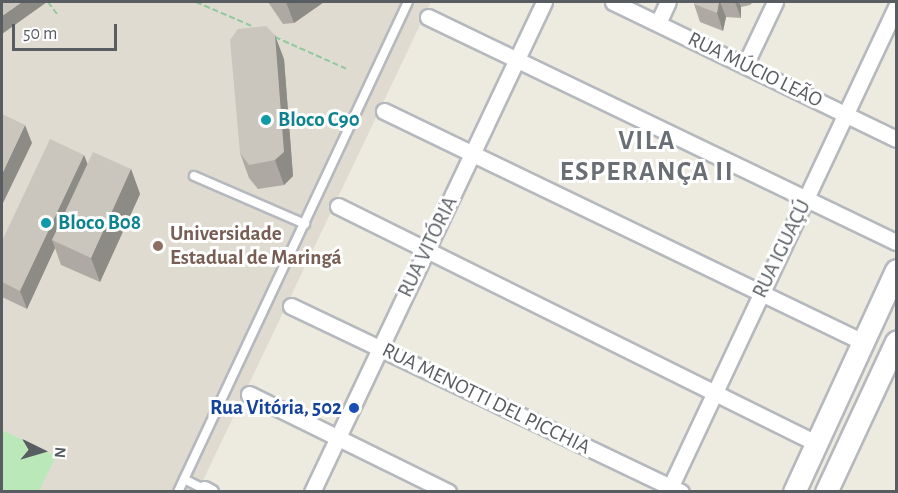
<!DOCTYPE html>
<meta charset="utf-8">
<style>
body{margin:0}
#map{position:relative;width:898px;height:493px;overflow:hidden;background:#edeadf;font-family:"Alegreya Sans",sans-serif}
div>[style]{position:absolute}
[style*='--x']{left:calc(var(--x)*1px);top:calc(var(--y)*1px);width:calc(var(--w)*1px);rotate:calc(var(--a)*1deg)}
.education>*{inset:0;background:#e0dbd0}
.green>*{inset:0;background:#bbe8b9}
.path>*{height:2px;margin-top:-1px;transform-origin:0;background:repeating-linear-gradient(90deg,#91c99e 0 6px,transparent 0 9px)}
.roads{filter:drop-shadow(2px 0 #b5b9be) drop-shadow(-2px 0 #b5b9be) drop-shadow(0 2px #b5b9be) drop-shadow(0 -2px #b5b9be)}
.service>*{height:8px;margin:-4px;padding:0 4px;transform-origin:4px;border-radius:4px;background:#fff}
.minor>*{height:15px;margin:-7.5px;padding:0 7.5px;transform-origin:7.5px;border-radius:7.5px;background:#fff}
.secondary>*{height:21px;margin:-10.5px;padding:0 10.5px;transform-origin:10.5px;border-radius:10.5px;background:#fff}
.wall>*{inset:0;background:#aeaaa3}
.shaded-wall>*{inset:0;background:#8d8b85}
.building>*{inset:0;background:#cac6be}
.dots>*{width:16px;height:16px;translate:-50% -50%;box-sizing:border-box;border:3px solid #fff;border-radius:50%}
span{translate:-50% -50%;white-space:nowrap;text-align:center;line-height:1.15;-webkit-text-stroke:6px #fff;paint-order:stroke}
.street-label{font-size:21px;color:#585d62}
.culture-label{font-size:21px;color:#0d838f;font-weight:700}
.left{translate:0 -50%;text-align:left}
.education-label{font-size:21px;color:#785e54;font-weight:700}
.transit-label{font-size:21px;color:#164399;font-weight:700}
.right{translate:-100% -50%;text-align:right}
.district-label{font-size:27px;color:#696f74;font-weight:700;letter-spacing:1.5px}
.frame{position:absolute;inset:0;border:3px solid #585d62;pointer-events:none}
.north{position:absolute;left:12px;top:421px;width:60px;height:60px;-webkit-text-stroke:4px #fff;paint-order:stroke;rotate:95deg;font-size:16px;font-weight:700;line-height:24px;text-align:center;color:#585d62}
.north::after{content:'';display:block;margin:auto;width:21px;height:27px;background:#585d62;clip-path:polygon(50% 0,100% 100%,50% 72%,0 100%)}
.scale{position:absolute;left:12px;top:24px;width:105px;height:27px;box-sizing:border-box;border:3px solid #585d62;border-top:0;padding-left:8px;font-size:18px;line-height:21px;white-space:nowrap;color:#585d62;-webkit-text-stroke:4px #fff;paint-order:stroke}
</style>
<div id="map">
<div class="education">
<div style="clip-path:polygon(2px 2px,431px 2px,198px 491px,2px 491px)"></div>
</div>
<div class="green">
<div style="clip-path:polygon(2px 430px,56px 456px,39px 491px,2px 491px)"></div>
</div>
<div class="path">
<div style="--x:48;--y:2;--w:15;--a:53"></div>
<div style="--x:196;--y:2;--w:63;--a:23.3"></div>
<div style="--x:275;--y:37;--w:79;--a:24"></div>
</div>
<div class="roads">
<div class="service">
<div style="--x:194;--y:176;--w:121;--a:23.4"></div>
<div style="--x:184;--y:479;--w:22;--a:27"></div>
<div style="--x:178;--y:492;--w:541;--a:-64.86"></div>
</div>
<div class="minor">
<div style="--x:613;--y:2;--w:314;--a:25.8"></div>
<div style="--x:428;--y:17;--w:519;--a:25.68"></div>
<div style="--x:658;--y:23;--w:23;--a:-65"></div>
<div style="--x:745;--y:65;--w:70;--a:-64.5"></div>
<div style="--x:384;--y:111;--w:532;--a:25.75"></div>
<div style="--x:338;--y:206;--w:534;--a:26.37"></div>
<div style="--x:291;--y:306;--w:432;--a:25.5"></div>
<div style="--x:249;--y:394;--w:222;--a:26.2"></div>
<div style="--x:204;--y:489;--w:7;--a:27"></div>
<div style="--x:312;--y:492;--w:542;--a:-64.66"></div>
<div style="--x:668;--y:492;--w:536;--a:-64.82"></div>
</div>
<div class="secondary">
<div style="--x:794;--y:492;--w:244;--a:-65.3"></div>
<div style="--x:826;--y:492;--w:166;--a:-65"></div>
</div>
</div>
<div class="wall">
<div style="clip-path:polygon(268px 2px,324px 2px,294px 23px,283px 24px)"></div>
<div style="clip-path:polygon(695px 2px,753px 2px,750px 5px,741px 7px,741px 18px,726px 17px,723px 31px,700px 22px,694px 4px)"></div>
<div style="clip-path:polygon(284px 59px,293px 176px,284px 185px,258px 189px,249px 178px,240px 153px)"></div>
<div style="clip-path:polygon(84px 155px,87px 164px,131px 169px,140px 194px,100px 282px,61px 265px,55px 248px,27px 309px,2px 297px,2px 241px)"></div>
</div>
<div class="shaded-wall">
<div style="clip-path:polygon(22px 2px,47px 2px,2px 34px,2px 16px)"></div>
<div style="clip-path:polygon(286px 2px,324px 2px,294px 23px)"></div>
<div style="clip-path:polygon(719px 2px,720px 2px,726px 17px,723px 31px,717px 13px)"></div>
<div style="clip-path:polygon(735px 2px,739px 2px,741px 7px,741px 18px)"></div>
<div style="clip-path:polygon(275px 35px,284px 59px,293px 176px,284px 185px,275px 160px)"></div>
<div style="clip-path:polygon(25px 125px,32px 143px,2px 205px,2px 174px)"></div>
<div style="clip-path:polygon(84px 155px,91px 173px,52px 240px,55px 248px,27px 309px,20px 291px)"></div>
<div style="clip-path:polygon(131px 169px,140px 194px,100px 282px,91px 258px)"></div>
</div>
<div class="building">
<div style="clip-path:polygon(2px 2px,22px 2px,2px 16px)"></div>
<div style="clip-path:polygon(695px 2px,719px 2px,717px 13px,694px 4px)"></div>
<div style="clip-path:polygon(266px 26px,275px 35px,284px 152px,275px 160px,249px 165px,240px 153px,230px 40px,238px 29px)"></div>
<div style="clip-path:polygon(2px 114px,25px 125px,2px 174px)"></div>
<div style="clip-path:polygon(50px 139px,84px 155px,20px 291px,2px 282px,2px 241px)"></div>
<div style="clip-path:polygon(93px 152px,131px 169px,91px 258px,52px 240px)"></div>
</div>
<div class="dots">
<div style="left:266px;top:120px;background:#0f9aa8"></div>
<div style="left:46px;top:223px;background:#0f9aa8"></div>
<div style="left:158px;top:246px;background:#8d6e63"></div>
<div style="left:354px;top:408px;background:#1a4fb4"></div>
</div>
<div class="street-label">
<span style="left:755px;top:70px;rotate:26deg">RUA MÚCIO LEÃO</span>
<span style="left:428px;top:247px;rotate:-64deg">RUA VITÓRIA</span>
<span style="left:782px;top:249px;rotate:-64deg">RUA IGUAÇÚ</span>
<span style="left:486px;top:399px;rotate:26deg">RUA MENOTTI DEL PICCHIA</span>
</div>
<div class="culture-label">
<span class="left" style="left:278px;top:120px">Bloco C90</span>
<span class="left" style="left:58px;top:223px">Bloco B08</span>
</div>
<div class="education-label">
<span class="left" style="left:170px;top:246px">Universidade<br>Estadual de Maringá</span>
</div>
<div class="transit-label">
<span class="right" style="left:342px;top:408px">Rua Vitória, 502</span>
</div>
<div class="district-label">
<span style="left:647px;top:156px">VILA<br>ESPERANÇA II</span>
</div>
<div class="frame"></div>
<div class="north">N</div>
<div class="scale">50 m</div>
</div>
